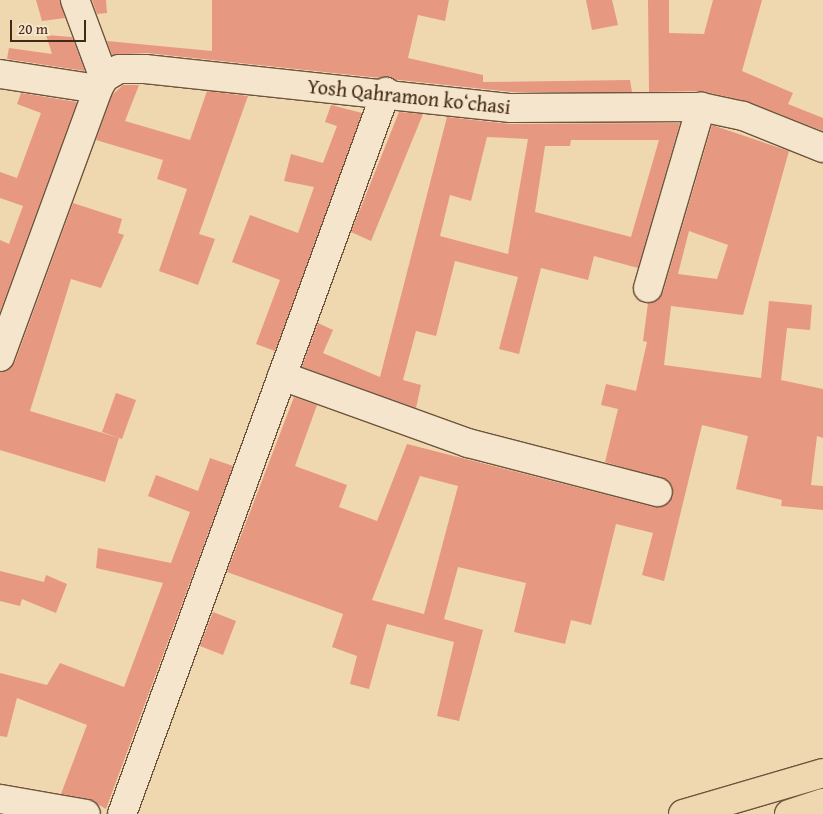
<!DOCTYPE html>
<meta charset="utf-8">
<style>
body{margin:0}
#map{position:relative;width:823px;height:814px;overflow:hidden;background:#efd7b0;font-family:"Gentium Book Plus",serif}
div>[style]{position:absolute}
[style*='--x']{left:calc(var(--x)*1px);top:calc(var(--y)*1px);width:calc(var(--w)*1px);rotate:calc(var(--a)*1deg)}
.building>*{inset:0;background:#e69980}
.roads{filter:drop-shadow(1px 0 #6e543d) drop-shadow(-1px 0 #6e543d) drop-shadow(0 1px #6e543d) drop-shadow(0 -1px #6e543d)}
.minor>*{height:28px;margin:-14px;padding:0 14px;transform-origin:14px;border-radius:14px;background:#f5e5cc}
.trunk>*{height:28px;margin:-14px;padding:0 14px;transform-origin:14px;border-radius:14px;background:#efd7b0}
span{translate:-50% -50%;white-space:nowrap;text-align:center;line-height:1.15;-webkit-text-stroke:4px #f5e5cc;paint-order:stroke}
.street-label{font-size:20px;color:#432917}
.scale{position:absolute;left:10px;top:20px;width:76px;height:22px;box-sizing:border-box;border:2px solid #432917;border-top:0;padding-left:6px;font-size:15px;line-height:18px;white-space:nowrap;color:#432917;-webkit-text-stroke:4px #f5e5cc;paint-order:stroke}
</style>
<div id="map">
<div class="building">
<div style="clip-path:polygon(36px 0,60px 0,65px 18px,42px 21px)"></div>
<div style="clip-path:polygon(92px 0,106px 0,107px 13px,97px 14px)"></div>
<div style="clip-path:polygon(212px 0,449px 0,445px 21px,418px 15px,408px 58px,483px 75px,483px 82px,630px 80px,632px 92px,512px 92px,147px 53px,112px 55px,107px 41px,212px 51px)"></div>
<div style="clip-path:polygon(586px 0,612px 0,618px 25px,592px 30px)"></div>
<div style="clip-path:polygon(648px 0,669px 0,669px 33px,704px 34px,713px 0,762px 0,742px 71px,793px 93px,788px 104px,823px 118px,823px 131px,746px 101px,701px 91px,649px 92px)"></div>
<div style="clip-path:polygon(46px 35px,72px 37px,85px 71px,7px 59px,9px 48px,52px 54px)"></div>
<div style="clip-path:polygon(123px 85px,139px 85px,125px 121px,190px 140px,207px 91px,248px 96px,199px 234px,215px 239px,198px 285px,159px 271px,187px 189px,157px 179px,163px 160px,96px 140px,112px 95px)"></div>
<div style="clip-path:polygon(21px 93px,77px 102px,0 312px,0 240px,9px 244px,23px 206px,0 198px,0 172px,17px 178px,41px 113px,17px 104px)"></div>
<div style="clip-path:polygon(331px 105px,362px 113px,275px 351px,256px 344px,280px 280px,232px 262px,250px 215px,298px 233px,314px 187px,284px 181px,291px 154px,323px 163px,337px 126px,325px 122px)"></div>
<div style="clip-path:polygon(399px 112px,423px 114px,371px 241px,351px 232px)"></div>
<div style="clip-path:polygon(evenodd,447px 117px,511px 124px,680px 123px,638px 268px,594px 256px,588px 280px,541px 268px,519px 354px,499px 349px,518px 277px,455px 261px,436px 336px,416px 331px,403px 380px,421px 385px,416px 408px,302px 367px,318px 323px,333px 330px,323px 353px,380px 377px,447px 117px,487px 137px,528px 139px,508px 254px,440px 236px,450px 195px,471px 201px,487px 137px,447px 117px,571px 140px,659px 140px,631px 237px,535px 212px,545px 146px,570px 146px,571px 140px)"></div>
<div style="clip-path:polygon(evenodd,712px 125px,789px 151px,743px 315px,671px 306px,664px 365px,761px 378px,769px 301px,812px 305px,810px 330px,787px 328px,781px 380px,823px 389px,823px 438px,817px 436px,811px 485px,823px 486px,823px 510px,781px 506px,782px 500px,736px 489px,748px 436px,702px 425px,664px 581px,642px 575px,653px 533px,616px 524px,591px 625px,571px 620px,565px 644px,514px 632px,526px 583px,458px 567px,444px 619px,483px 630px,459px 721px,437px 716px,454px 642px,387px 624px,369px 689px,350px 684px,357px 656px,332px 647px,343px 614px,227px 572px,294px 397px,317px 405px,295px 466px,347px 485px,339px 507px,377px 521px,407px 444px,654px 507px,669px 503px,673px 488px,669px 481px,605px 462px,618px 409px,601px 405px,606px 384px,636px 391px,647px 342px,643px 341px,648px 303px,663px 292px,712px 125px,689px 231px,728px 245px,717px 279px,678px 274px,689px 231px,712px 125px,420px 476px,458px 486px,424px 614px,372px 600px,420px 476px)"></div>
<div style="clip-path:polygon(73px 203px,122px 219px,118px 233px,124px 235px,101px 288px,71px 279px,30px 411px,119px 438px,105px 482px,0 450px,0 372px,15px 362px)"></div>
<div style="clip-path:polygon(116px 393px,136px 400px,122px 439px,102px 432px)"></div>
<div style="clip-path:polygon(210px 458px,233px 466px,106px 809px,89px 799px,61px 794px,87px 725px,17px 698px,7px 737px,0 736px,0 673px,47px 685px,60px 663px,124px 687px,163px 583px,96px 568px,98px 548px,171px 563px,190px 512px,148px 496px,156px 475px,198px 491px)"></div>
<div style="clip-path:polygon(0 571px,44px 582px,46px 575px,67px 584px,56px 613px,22px 599px,20px 606px,0 601px)"></div>
<div style="clip-path:polygon(213px 612px,236px 621px,223px 655px,200px 646px)"></div>
</div>
<div class="roads">
<div class="minor">
<div style="--x:75;--y:0;--w:83;--a:69.6"></div>
<div style="--x:0;--y:74;--w:99;--a:8.7"></div>
<div style="--x:98;--y:89;--w:13;--a:-61"></div>
<div style="--x:104;--y:78;--w:17;--a:-31"></div>
<div style="--x:119;--y:69;--w:26;--a:0"></div>
<div style="--x:145;--y:69;--w:368;--a:6.1"></div>
<div style="--x:511;--y:108;--w:190;--a:-0.3"></div>
<div style="--x:701;--y:107;--w:43;--a:12.1"></div>
<div style="--x:743;--y:116;--w:86;--a:21.8"></div>
<div style="--x:648;--y:288;--w:189;--a:-73.7"></div>
<div style="--x:0;--y:357;--w:285;--a:-69.9"></div>
<div style="--x:282;--y:376;--w:198;--a:19.8"></div>
<div style="--x:468;--y:443;--w:196;--a:14.5"></div>
<div style="--x:0;--y:799;--w:87;--a:9.9"></div>
<div style="--x:122;--y:814;--w:769;--a:-69.92"></div>
</div>
<div class="trunk">
<div style="--x:683;--y:814;--w:146;--a:-16.3"></div>
<div style="--x:789;--y:814;--w:36;--a:-18"></div>
</div>
</div>
<div class="street-label">
<span style="left:409px;top:96px;rotate:6deg">Yosh Qahramon koʻchasi</span>
</div>
<div class="scale">20 m</div>
</div>
